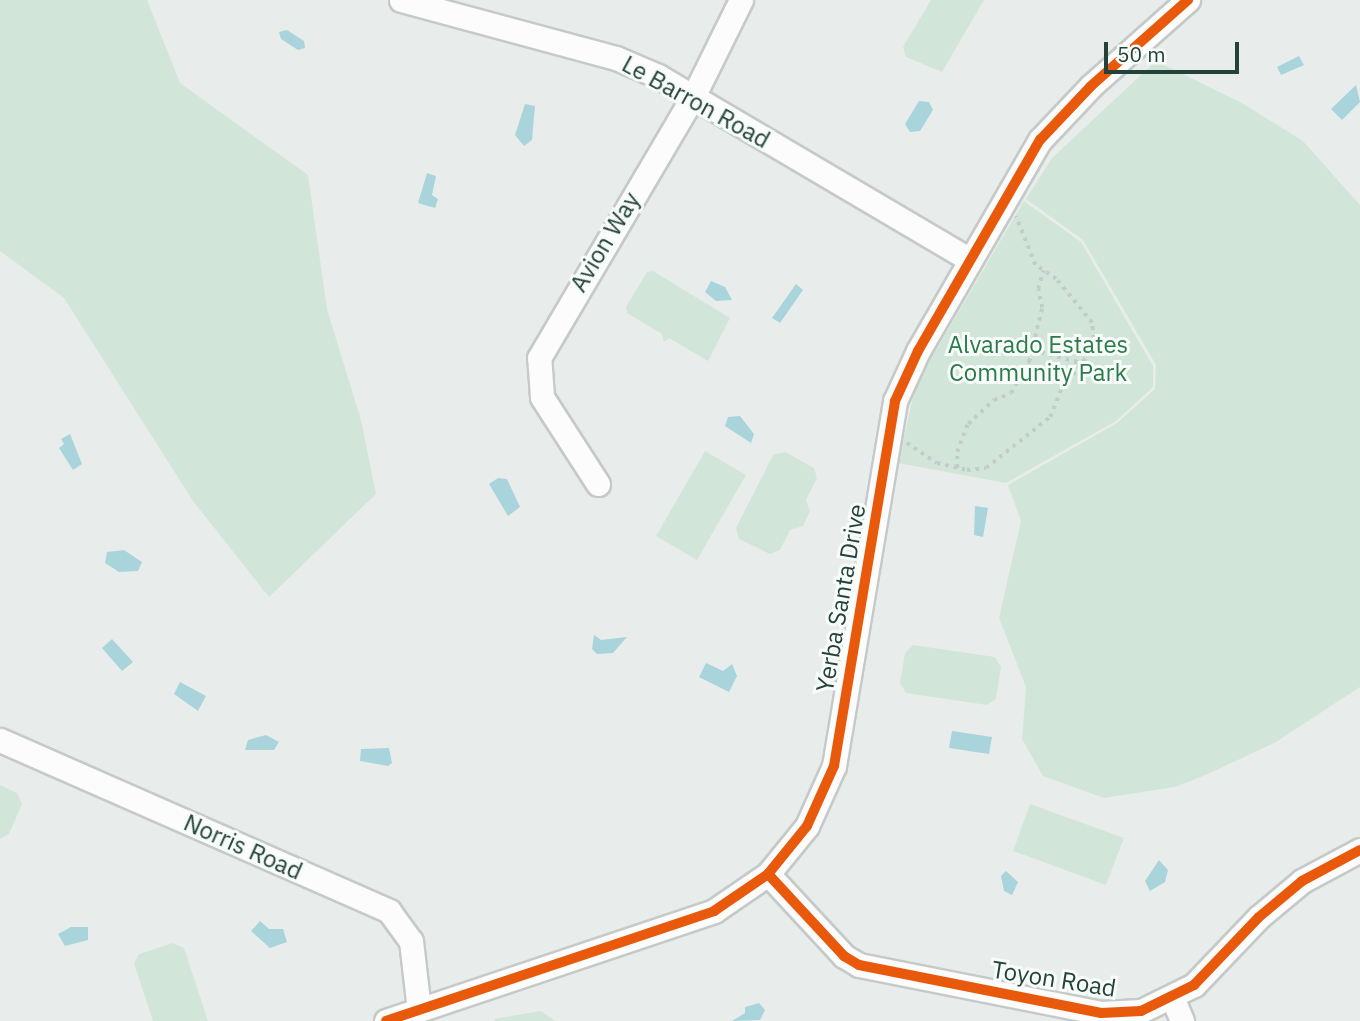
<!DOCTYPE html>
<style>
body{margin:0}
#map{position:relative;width:1360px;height:1021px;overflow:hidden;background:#e8edeb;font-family:"IBM Plex Sans",sans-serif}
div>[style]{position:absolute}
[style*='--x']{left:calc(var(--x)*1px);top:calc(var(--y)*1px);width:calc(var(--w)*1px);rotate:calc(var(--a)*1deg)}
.green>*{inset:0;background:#d1e6d8}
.water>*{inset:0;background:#a9d4db}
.path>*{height:3.5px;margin-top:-1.75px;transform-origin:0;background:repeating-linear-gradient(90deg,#c3ccca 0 3.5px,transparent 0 8.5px)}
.roads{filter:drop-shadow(2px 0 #c5cac8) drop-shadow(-2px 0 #c5cac8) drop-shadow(0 2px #c5cac8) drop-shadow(0 -2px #c5cac8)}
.minor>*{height:23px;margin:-11.5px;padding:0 11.5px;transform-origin:11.5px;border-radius:11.5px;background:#fcfcfc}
.cycleway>*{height:10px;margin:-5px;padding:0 5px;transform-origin:5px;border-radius:5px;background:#e8590c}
span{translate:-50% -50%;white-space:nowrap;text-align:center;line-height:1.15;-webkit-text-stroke:6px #f7fbf9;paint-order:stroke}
.street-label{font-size:24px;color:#24423a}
.park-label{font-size:24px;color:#2d7a4b}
.scale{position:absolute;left:1104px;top:42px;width:135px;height:32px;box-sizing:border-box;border:4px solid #24423a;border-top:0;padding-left:9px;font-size:21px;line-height:24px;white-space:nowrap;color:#24423a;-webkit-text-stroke:5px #f7fbf9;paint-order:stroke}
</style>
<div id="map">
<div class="green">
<div style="clip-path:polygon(0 0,147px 0,180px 83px,308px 175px,327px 309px,361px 420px,376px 494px,269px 597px,193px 501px,64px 298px,0 251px)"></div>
<div style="clip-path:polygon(931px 0,984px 0,942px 72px,906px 57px,903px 47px)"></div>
<div style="clip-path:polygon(1156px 61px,1240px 102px,1303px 141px,1360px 205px,1360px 687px,1276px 742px,1208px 774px,1175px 787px,1104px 798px,1043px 776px,1022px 739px,1026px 687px,999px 618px,1021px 521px,1008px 485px,1117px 423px,1155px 389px,1156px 365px,1083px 240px,1026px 199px,1052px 158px)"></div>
<div style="clip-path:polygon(1024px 201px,1081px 242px,1153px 366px,1153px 387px,1116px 421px,1006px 483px,898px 463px,914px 393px,929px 362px)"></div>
<div style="clip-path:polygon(653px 271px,730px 318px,708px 361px,669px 338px,664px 342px,662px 334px,627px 313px,626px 307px,647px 272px)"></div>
<div style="clip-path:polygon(705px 451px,746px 475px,697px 560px,656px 536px)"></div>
<div style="clip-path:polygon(785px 452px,814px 468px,817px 478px,806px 500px,810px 511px,803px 526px,790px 530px,780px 550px,770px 554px,739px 539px,736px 528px,773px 455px)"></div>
<div style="clip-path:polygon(913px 645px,995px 657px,1001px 667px,996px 699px,987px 705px,906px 693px,900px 683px,905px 653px)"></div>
<div style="clip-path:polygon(0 785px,17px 793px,22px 804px,9px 834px,0 839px)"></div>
<div style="clip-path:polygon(1030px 804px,1124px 838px,1106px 885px,1013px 851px)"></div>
<div style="clip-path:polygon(173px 943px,184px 948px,208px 1021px,153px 1021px,134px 963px,139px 954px)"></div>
<div style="clip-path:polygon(541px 1011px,555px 1021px,495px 1021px,494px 1019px)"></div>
</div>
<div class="water">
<div style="clip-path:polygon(287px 30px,304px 41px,305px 48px,298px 50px,281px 39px,279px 32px)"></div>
<div style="clip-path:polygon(1299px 56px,1304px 65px,1281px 75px,1277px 67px)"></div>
<div style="clip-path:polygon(1356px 85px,1360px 102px,1342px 120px,1331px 109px)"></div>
<div style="clip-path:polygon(919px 101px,929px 102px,933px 110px,920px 131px,910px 132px,905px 124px)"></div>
<div style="clip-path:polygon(525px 104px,535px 106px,532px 140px,524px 146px,515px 135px)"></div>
<div style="clip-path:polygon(427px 173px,436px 176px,432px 195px,438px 199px,435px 208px,418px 203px)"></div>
<div style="clip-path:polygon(711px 281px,725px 287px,732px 300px,716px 301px,705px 292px)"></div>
<div style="clip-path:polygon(796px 284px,803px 290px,780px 323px,772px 318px)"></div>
<div style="clip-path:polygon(740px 416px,754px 434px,751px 443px,725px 426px,728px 417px)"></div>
<div style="clip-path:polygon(70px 434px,82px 464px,73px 470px,59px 448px,64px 444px,61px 439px)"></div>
<div style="clip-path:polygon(498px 478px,507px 479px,520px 507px,508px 516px,489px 484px)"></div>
<div style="clip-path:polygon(975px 506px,988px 508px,983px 537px,974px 535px)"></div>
<div style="clip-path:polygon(124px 550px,142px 562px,138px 571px,119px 572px,105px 563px,107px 552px)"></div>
<div style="clip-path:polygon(594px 635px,601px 640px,627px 637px,613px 653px,597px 654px,592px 649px)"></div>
<div style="clip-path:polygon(112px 639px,133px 662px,122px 671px,102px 648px)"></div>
<div style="clip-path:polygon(706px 663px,723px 671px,732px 664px,737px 676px,729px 692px,699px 677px)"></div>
<div style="clip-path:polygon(180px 682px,206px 696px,198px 711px,174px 694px)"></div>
<div style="clip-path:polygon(952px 731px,992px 737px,989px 754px,949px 748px)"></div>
<div style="clip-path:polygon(266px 735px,279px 742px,274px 750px,245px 750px,248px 740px)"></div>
<div style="clip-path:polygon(389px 748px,392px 763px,388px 766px,360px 761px,361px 749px)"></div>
<div style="clip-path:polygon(1159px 860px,1168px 870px,1165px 882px,1150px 891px,1145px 881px)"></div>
<div style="clip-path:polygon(1006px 871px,1018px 882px,1012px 895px,1004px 891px,1001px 876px)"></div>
<div style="clip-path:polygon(260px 921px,269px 929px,283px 929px,287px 942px,270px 948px,251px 931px)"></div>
<div style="clip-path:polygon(71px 927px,88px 927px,88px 940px,65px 946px,58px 934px)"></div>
<div style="clip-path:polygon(759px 1003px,765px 1010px,760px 1020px,732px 1021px,745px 1013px,745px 1007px)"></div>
</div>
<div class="path">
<div style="--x:1033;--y:350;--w:84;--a:15.2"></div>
<div style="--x:907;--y:443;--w:36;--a:34"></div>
<div style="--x:937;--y:463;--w:31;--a:13"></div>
<div style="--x:967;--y:470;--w:19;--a:-6"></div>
<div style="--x:986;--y:468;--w:82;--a:-38.6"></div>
<div style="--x:1050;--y:417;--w:31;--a:-68"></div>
<div style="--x:1062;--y:388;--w:52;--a:-52"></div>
<div style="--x:1094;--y:347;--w:24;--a:-95"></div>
<div style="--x:1092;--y:323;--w:57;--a:-129.3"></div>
<div style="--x:1056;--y:279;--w:25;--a:-146"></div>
<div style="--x:1035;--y:265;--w:52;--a:-111.6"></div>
<div style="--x:957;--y:468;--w:16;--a:-90"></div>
<div style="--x:957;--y:452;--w:30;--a:-69"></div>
<div style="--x:968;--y:424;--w:35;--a:-43"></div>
<div style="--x:994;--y:400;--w:18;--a:-22"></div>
<div style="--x:1011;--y:393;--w:36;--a:-60"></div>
<div style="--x:1029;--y:362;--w:56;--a:-76.5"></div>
<div style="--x:1042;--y:308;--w:19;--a:-102"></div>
<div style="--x:1038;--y:289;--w:19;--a:-74"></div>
</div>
<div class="roads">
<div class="minor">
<div style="--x:401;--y:0;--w:223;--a:15.1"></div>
<div style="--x:616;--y:58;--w:46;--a:23.2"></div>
<div style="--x:658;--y:76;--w:361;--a:30.5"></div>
<div style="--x:598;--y:484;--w:103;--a:-122.8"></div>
<div style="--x:542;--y:397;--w:39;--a:-94"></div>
<div style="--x:539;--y:358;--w:303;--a:-59.5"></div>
<div style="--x:693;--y:97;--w:108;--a:-63.7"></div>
<div style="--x:0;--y:740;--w:425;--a:23.7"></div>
<div style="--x:389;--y:911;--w:37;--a:54"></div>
<div style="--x:411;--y:941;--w:69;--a:83.4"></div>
<div style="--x:768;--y:874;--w:112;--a:47.2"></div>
<div style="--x:844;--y:956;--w:17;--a:31"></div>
<div style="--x:859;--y:965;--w:247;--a:11.2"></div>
<div style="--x:1101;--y:1013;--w:40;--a:-2.9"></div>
<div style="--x:1141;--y:1011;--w:59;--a:-26.1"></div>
<div style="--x:1194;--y:985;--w:94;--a:-46.3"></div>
<div style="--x:1259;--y:917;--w:56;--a:-39.9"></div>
<div style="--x:1302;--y:881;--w:66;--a:-28.1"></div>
<div style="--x:1172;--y:997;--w:26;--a:67"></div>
<div style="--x:386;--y:1021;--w:346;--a:-18.5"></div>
<div style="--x:714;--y:911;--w:65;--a:-34.4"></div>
<div style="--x:768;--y:874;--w:62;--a:-50.9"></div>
<div style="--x:807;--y:826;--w:66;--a:-65.8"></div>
<div style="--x:834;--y:766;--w:370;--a:-80.5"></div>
<div style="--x:895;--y:401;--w:55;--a:-65.3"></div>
<div style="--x:918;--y:351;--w:244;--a:-60"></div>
<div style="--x:1040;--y:140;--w:74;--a:-46.6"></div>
<div style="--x:1091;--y:86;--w:130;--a:-41.6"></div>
</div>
</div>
<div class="cycleway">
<div style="--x:768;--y:874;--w:112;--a:47.2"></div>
<div style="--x:844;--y:956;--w:17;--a:31"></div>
<div style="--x:859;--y:965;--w:247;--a:11.2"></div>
<div style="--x:1101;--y:1013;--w:40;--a:-2.9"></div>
<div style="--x:1141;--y:1011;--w:59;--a:-26.1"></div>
<div style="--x:1194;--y:985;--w:94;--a:-46.3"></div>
<div style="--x:1259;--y:917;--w:56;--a:-39.9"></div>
<div style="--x:1302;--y:881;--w:66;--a:-28.1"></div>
<div style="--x:386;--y:1021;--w:346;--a:-18.5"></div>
<div style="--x:714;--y:911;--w:65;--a:-34.4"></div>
<div style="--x:768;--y:874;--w:62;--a:-50.9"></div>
<div style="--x:807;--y:826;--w:66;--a:-65.8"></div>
<div style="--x:834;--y:766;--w:370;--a:-80.5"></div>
<div style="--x:895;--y:401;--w:55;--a:-65.3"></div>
<div style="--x:918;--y:351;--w:244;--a:-60"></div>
<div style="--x:1040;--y:140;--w:74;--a:-46.6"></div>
<div style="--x:1091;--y:86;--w:130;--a:-41.6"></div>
</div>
<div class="street-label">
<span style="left:696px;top:102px;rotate:29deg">Le Barron Road</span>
<span style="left:605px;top:242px;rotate:-59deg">Avion Way</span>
<span style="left:841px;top:598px;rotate:-80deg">Yerba Santa Drive</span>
<span style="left:243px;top:847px;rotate:24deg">Norris Road</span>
<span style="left:1054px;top:979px;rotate:9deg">Toyon Road</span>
</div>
<div class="park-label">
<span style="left:1038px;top:359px">Alvarado Estates<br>Community Park</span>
</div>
<div class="scale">50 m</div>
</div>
